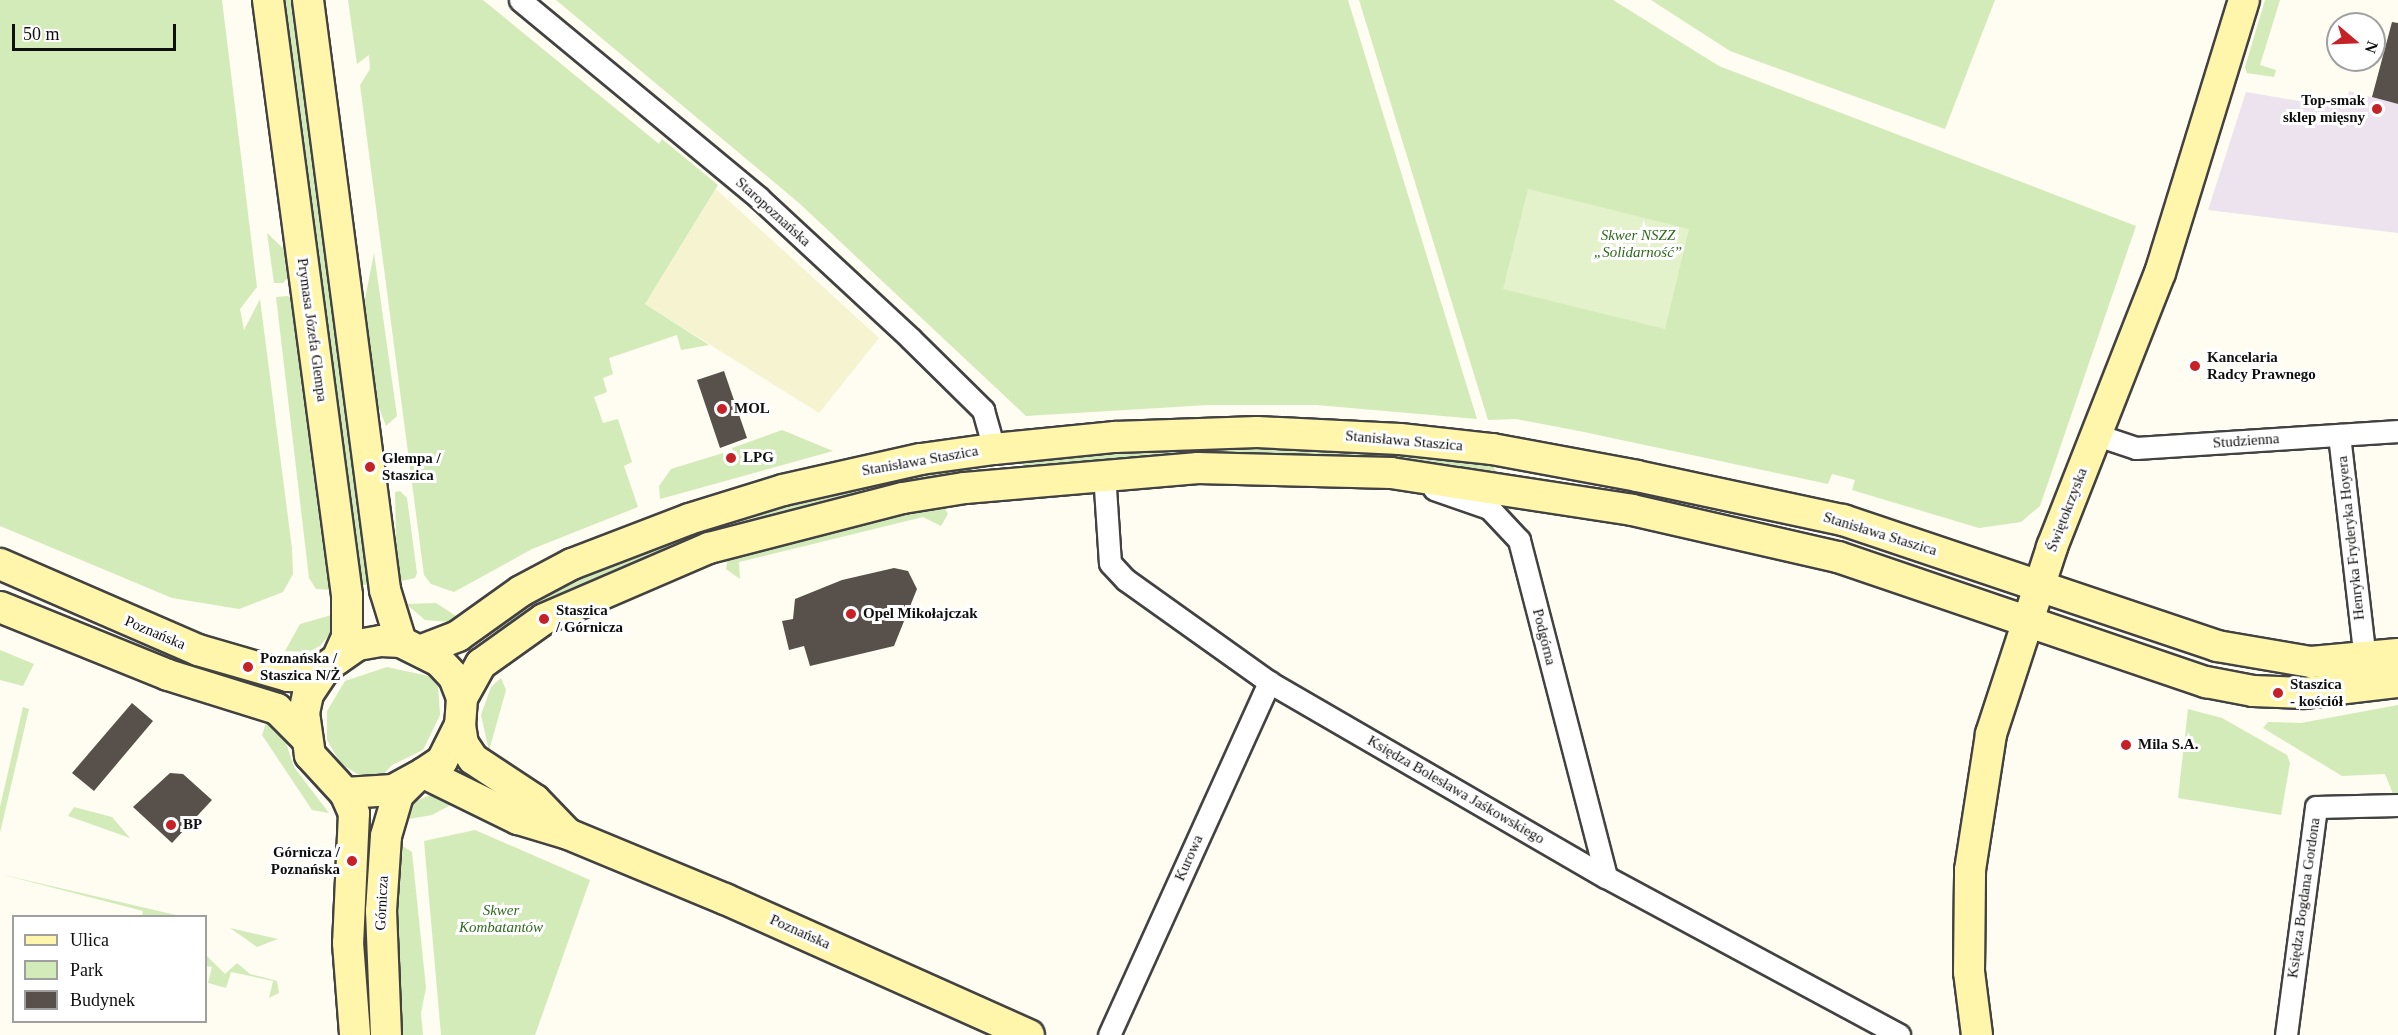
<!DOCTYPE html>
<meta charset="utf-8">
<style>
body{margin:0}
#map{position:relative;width:2398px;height:1035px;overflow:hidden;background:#fffcf1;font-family:Georgia,serif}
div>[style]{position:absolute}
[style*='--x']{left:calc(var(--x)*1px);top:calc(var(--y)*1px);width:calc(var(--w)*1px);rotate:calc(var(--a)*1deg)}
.industrial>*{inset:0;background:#ede3ee}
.farmland>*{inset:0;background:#f6f3d0}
.green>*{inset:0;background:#d3ebb9}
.pitch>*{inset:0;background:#e4f2cb}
.building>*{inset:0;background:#58504b}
.roads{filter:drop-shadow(2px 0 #424242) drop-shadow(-2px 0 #424242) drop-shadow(0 2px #424242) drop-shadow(0 -2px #424242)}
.street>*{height:21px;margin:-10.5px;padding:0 10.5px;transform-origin:10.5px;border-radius:10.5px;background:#fff}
.secondary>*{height:30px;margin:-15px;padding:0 15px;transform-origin:15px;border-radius:15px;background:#fff6ac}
.dots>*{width:16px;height:16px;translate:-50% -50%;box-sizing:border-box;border:3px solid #fff;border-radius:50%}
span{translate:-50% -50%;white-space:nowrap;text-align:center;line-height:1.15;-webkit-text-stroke:6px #fff;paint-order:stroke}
.poi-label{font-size:15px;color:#0f0f0f;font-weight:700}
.right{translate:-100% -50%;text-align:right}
.left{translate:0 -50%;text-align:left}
.street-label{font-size:15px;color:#0f0f0f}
.park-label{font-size:15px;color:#2c6a1c;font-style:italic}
.legend{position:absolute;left:12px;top:915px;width:195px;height:108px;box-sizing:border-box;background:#fff;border:2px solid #9f9f9f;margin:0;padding:8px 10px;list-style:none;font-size:18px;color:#0f0f0f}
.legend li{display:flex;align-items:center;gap:12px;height:30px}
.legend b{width:30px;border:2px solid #9f9f9f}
.north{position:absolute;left:2326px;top:12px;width:60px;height:60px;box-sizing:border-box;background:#fff;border:2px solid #9f9f9f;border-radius:50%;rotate:109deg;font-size:16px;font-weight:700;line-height:24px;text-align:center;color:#0f0f0f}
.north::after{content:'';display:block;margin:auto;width:21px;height:27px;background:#c52228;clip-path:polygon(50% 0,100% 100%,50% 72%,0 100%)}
.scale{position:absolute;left:12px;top:24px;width:164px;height:27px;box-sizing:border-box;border:3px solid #0f0f0f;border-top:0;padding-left:8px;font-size:18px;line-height:21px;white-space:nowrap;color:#0f0f0f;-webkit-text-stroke:4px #fff;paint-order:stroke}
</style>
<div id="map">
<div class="industrial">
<div style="clip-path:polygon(2349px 91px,2398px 104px,2398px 233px,2208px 210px,2246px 92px,2345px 109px)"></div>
</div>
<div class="farmland">
<div style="clip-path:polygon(716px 189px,879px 338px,819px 413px,645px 304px)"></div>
</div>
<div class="green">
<div style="clip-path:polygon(0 0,222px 0,257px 287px,240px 309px,244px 330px,260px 299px,292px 549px,293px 574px,283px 592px,239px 609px,172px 598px,0 526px)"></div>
<div style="clip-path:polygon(280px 0,296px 0,372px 584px,357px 586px)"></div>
<div style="clip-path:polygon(348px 0,483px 0,659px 144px,662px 139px,718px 185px,645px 304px,709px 345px,681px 350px,677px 335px,609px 358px,613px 374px,603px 378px,607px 392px,594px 397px,603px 423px,618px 419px,632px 462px,624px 466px,638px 507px,532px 549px,454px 592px,431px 584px,424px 575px,360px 85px,370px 69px,369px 55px,357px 64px)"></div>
<div style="clip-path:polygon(536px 0,747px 172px,845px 259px,963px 376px,746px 174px)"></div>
<div style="clip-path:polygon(556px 0,1348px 0,1477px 419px,1316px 405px,1208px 405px,1026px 416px,799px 203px)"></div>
<div style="clip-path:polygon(1359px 0,1613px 0,1719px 66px,2136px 226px,2040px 506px,2021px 522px,1979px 528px,1852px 490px,1855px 480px,1832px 474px,1828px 484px,1579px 431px,1516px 419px,1488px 420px)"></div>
<div style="clip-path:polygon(1651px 0,1995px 0,1945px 129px,1730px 51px)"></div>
<div style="clip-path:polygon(2265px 0,2280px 0,2260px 65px,2276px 70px,2274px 77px,2247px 73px,2245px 67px)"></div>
<div style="clip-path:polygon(267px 233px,289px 254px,290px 275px,283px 283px,274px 283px)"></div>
<div style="clip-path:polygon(374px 253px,397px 416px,386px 426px,374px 395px,362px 314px)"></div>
<div style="clip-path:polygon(288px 296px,295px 302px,333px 590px,316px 589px,309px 578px,276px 297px)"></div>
<div style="clip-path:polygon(782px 430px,833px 451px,660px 499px,659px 486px,671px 469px,723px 453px,727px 464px,736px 461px,732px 448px)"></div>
<div style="clip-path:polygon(1261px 445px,1364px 448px,1491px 462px,1497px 474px,1361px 460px,1024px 470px,1022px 458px)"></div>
<div style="clip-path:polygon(969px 465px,970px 476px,704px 539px,701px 527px,814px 495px)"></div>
<div style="clip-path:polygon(400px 491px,407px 498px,417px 573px,415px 578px,397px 582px,395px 492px)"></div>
<div style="clip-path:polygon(943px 505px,948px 514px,941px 526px,923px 517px,739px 562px,740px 579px,726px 569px,728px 556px)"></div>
<div style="clip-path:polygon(696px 530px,700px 539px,498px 635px,491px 626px,593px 567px)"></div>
<div style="clip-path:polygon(436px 603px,459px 618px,449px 622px,425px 620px,406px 604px)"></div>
<div style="clip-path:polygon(335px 614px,332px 631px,320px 646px,308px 652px,285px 651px,300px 624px)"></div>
<div style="clip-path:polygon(0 650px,34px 664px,23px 686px,0 680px)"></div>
<div style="clip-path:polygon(387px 667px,433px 677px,438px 685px,440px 715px,423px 750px,392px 765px,380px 778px,364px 778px,341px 764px,327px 740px,327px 711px,345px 681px)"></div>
<div style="clip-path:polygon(501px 678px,506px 690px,489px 751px,481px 715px,491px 687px)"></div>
<div style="clip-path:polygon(2398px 705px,2398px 794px,2393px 794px,2385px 774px,2342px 776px,2263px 728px,2268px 722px,2301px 723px)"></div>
<div style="clip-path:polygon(23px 707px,29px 709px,0 833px,0 807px)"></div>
<div style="clip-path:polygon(2188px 709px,2222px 718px,2287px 755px,2290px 763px,2281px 815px,2178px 798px)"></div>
<div style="clip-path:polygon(267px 720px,285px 740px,294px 767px,329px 813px,312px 810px,262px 735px)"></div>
<div style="clip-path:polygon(435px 793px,458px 801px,432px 815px,403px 820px,414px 802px)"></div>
<div style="clip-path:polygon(74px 807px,112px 817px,130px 838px,68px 816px)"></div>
<div style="clip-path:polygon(475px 830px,590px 880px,535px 1035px,441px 1035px,424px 841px)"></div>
<div style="clip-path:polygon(399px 844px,412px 852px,426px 988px,421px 1013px,423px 1035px,399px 1035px,393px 958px)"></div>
<div style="clip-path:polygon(0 874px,180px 916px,142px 916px,143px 911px)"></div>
<div style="clip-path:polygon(230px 928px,278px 939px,257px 947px)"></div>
<div style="clip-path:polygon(206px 955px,225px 974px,237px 963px,250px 974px,277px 981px,279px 993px,269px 998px,273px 981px,231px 972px,226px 988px,208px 983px,212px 967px,206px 966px)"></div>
</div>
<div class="pitch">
<div style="clip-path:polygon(1528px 189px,1689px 229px,1665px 329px,1503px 289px)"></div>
</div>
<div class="building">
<div style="clip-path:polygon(2392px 22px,2398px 23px,2398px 104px,2372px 97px)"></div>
<div style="clip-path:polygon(724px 371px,747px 438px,720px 448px,697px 380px)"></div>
<div style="clip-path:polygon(894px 568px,908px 571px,917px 589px,894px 646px,810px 666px,804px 646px,789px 650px,782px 621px,793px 619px,795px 599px,842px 580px)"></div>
<div style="clip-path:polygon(132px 703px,153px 721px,94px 791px,72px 773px)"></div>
<div style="clip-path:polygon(170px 773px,183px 774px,212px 800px,172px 843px,133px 807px)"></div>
</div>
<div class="roads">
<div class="street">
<div style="--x:520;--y:0;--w:310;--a:39.6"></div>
<div style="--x:759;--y:198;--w:206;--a:42.8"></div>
<div style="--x:910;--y:338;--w:103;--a:44.6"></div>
<div style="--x:983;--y:410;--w:41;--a:74.2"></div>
<div style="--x:2097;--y:435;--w:41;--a:18.4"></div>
<div style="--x:2136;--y:448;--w:263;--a:-3.7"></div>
<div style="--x:2339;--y:435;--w:207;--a:83.4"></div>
<div style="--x:1104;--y:473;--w:90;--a:86.2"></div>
<div style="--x:1110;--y:563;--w:23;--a:47"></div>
<div style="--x:1126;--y:580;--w:176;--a:35.5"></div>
<div style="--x:1269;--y:682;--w:389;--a:30.1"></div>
<div style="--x:1606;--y:877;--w:333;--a:28.3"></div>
<div style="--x:1434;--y:489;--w:58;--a:19.1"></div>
<div style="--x:1489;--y:508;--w:44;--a:46.8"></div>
<div style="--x:1519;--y:540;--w:348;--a:75.5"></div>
<div style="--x:1109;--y:1035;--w:388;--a:-65.6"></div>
<div style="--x:2286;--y:1035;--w:230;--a:-82.5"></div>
<div style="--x:2316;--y:807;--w:82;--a:-1.4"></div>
</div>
<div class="secondary">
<div style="--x:268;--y:0;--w:600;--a:82.44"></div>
<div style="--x:347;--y:595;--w:42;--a:90"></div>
<div style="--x:347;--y:637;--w:24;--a:114"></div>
<div style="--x:308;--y:0;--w:595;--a:82.56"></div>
<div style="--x:385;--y:590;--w:54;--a:72.9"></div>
<div style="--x:0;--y:564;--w:216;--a:23.5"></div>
<div style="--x:198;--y:650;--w:94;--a:16.1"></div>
<div style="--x:288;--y:676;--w:30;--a:2"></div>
<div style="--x:0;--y:607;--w:181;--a:22"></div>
<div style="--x:168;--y:675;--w:114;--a:17.3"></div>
<div style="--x:277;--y:709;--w:40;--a:45"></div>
<div style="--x:381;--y:641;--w:20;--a:3"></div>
<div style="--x:401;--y:642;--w:42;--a:26.6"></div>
<div style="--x:439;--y:661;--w:22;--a:47"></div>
<div style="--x:454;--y:677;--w:22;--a:69"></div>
<div style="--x:462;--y:698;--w:27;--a:94"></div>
<div style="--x:460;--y:725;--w:40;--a:116.6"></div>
<div style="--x:442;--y:761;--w:22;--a:146"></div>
<div style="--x:424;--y:773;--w:35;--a:151"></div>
<div style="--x:393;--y:790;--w:48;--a:176.4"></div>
<div style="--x:345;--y:793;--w:52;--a:-132.6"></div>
<div style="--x:310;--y:755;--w:42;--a:-98.1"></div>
<div style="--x:304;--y:713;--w:19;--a:-78"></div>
<div style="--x:308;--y:694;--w:32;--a:-56"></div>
<div style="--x:326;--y:667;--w:39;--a:-35"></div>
<div style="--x:358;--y:645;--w:23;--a:-10"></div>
<div style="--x:422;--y:650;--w:39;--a:-21"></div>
<div style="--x:458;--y:636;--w:77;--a:-35.5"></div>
<div style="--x:521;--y:591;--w:58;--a:-27.9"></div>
<div style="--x:572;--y:564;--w:125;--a:-21"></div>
<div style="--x:689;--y:519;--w:98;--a:-17.1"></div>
<div style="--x:783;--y:490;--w:141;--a:-12.7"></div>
<div style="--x:921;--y:459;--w:74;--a:-7.8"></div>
<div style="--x:994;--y:449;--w:122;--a:-5.7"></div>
<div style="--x:1115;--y:437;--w:142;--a:-2"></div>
<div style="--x:1257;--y:432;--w:143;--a:2.8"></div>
<div style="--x:1400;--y:439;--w:93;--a:6.2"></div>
<div style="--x:1492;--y:449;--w:147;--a:10.5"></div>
<div style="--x:1637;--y:476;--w:211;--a:12.1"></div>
<div style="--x:1843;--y:520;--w:395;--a:18.6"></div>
<div style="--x:2217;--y:646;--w:95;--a:9.7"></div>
<div style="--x:2311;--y:662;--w:87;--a:-5.3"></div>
<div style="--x:462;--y:698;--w:39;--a:-61"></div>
<div style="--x:481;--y:664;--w:77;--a:-35.5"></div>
<div style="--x:544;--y:619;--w:180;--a:-23.3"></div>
<div style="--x:709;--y:548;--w:200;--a:-14.5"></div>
<div style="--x:903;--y:498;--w:63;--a:-9.2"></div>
<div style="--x:965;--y:488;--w:234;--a:-4.9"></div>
<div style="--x:1198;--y:468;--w:193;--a:1.5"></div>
<div style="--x:1391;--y:473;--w:244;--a:8.7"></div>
<div style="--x:1632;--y:510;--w:211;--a:12.9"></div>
<div style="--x:1838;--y:557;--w:389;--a:18.8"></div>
<div style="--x:2206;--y:682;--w:48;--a:10.8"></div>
<div style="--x:2253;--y:691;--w:51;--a:2.2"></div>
<div style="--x:2304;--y:693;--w:95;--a:-6.7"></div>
<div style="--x:460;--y:725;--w:19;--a:81"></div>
<div style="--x:463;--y:744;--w:18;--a:56"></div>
<div style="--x:473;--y:759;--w:74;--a:33.5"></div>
<div style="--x:535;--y:800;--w:45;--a:45.9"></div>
<div style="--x:424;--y:773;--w:105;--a:26.1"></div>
<div style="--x:518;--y:819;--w:52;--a:16.7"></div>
<div style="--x:568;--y:834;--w:170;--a:22.5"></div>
<div style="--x:725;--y:899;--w:333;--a:24.1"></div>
<div style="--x:345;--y:793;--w:22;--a:66"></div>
<div style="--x:354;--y:813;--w:130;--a:92.6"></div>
<div style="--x:348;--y:943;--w:92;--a:85.6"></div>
<div style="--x:386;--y:1035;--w:124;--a:-92.3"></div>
<div style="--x:381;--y:911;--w:75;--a:-86.2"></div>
<div style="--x:386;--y:836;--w:43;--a:-73.7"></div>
<div style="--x:398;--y:795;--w:21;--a:-45"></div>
<div style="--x:1977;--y:1035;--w:64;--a:-97.2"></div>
<div style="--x:1969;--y:972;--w:102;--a:-89.4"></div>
<div style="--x:1970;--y:870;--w:138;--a:-81.2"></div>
<div style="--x:1991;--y:734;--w:197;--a:-71.9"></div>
<div style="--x:2052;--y:547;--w:295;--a:-68.5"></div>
<div style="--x:2160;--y:273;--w:286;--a:-72.9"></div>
</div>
</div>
<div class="dots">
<div style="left:2377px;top:109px;background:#c52228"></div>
<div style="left:2195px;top:366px;background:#c52228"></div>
<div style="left:722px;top:409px;background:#c52228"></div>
<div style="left:731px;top:458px;background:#c52228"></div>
<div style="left:370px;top:467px;background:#c52228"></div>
<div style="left:851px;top:614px;background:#c52228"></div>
<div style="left:544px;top:619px;background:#c52228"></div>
<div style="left:248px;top:667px;background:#c52228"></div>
<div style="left:2278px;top:693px;background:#c52228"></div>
<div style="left:2126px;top:745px;background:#c52228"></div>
<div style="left:171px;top:825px;background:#c52228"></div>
<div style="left:352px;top:861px;background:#c52228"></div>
</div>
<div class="poi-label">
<span class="right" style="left:2365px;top:109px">Top-smak<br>sklep mięsny</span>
<span class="left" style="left:2207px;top:366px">Kancelaria<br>Radcy Prawnego</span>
<span class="left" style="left:734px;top:409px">MOL</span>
<span class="left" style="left:382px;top:467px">Glempa /<br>Staszica</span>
<span class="left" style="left:743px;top:458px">LPG</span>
<span class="left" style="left:556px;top:619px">Staszica<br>/ Górnicza</span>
<span class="left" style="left:863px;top:614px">Opel Mikołajczak</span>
<span class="left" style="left:260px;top:667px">Poznańska /<br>Staszica N/Ż</span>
<span class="left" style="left:2290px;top:693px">Staszica<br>- kościół</span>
<span class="left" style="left:2138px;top:745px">Mila S.A.</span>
<span class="left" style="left:183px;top:825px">BP</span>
<span class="right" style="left:340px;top:861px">Górnicza /<br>Poznańska</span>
</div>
<div class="street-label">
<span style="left:773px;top:212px;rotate:42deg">Staropoznańska</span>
<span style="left:312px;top:330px;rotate:82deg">Prymasa Józefa Glempa</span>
<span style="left:1404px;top:441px;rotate:5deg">Stanisława Staszica</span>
<span style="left:2246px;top:441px;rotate:-4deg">Studzienna</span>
<span style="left:920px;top:461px;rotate:-10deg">Stanisława Staszica</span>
<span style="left:2067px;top:510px;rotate:-69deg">Świętokrzyska</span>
<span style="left:1880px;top:534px;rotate:17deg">Stanisława Staszica</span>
<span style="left:2351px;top:538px;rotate:-96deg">Henryka Fryderyka Hoyera</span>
<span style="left:155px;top:633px;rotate:23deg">Poznańska</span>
<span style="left:1544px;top:637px;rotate:76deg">Podgórna</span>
<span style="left:1456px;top:790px;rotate:30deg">Księdza Bolesława Jaśkowskiego</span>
<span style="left:1189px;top:858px;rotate:-66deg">Kurowa</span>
<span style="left:2304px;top:898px;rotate:-82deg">Księdza Bogdana Gordona</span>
<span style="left:382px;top:903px;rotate:-87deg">Górnicza</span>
<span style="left:800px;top:932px;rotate:24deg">Poznańska</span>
</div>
<div class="park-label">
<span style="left:1638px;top:244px">Skwer NSZZ<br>„Solidarność”</span>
<span style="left:501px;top:919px">Skwer<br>Kombatantów</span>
</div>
<ul class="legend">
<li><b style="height:8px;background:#fff6ac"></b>Ulica</li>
<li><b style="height:16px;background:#d3ebb9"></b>Park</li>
<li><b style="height:16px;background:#58504b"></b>Budynek</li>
</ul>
<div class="north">N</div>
<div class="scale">50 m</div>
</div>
